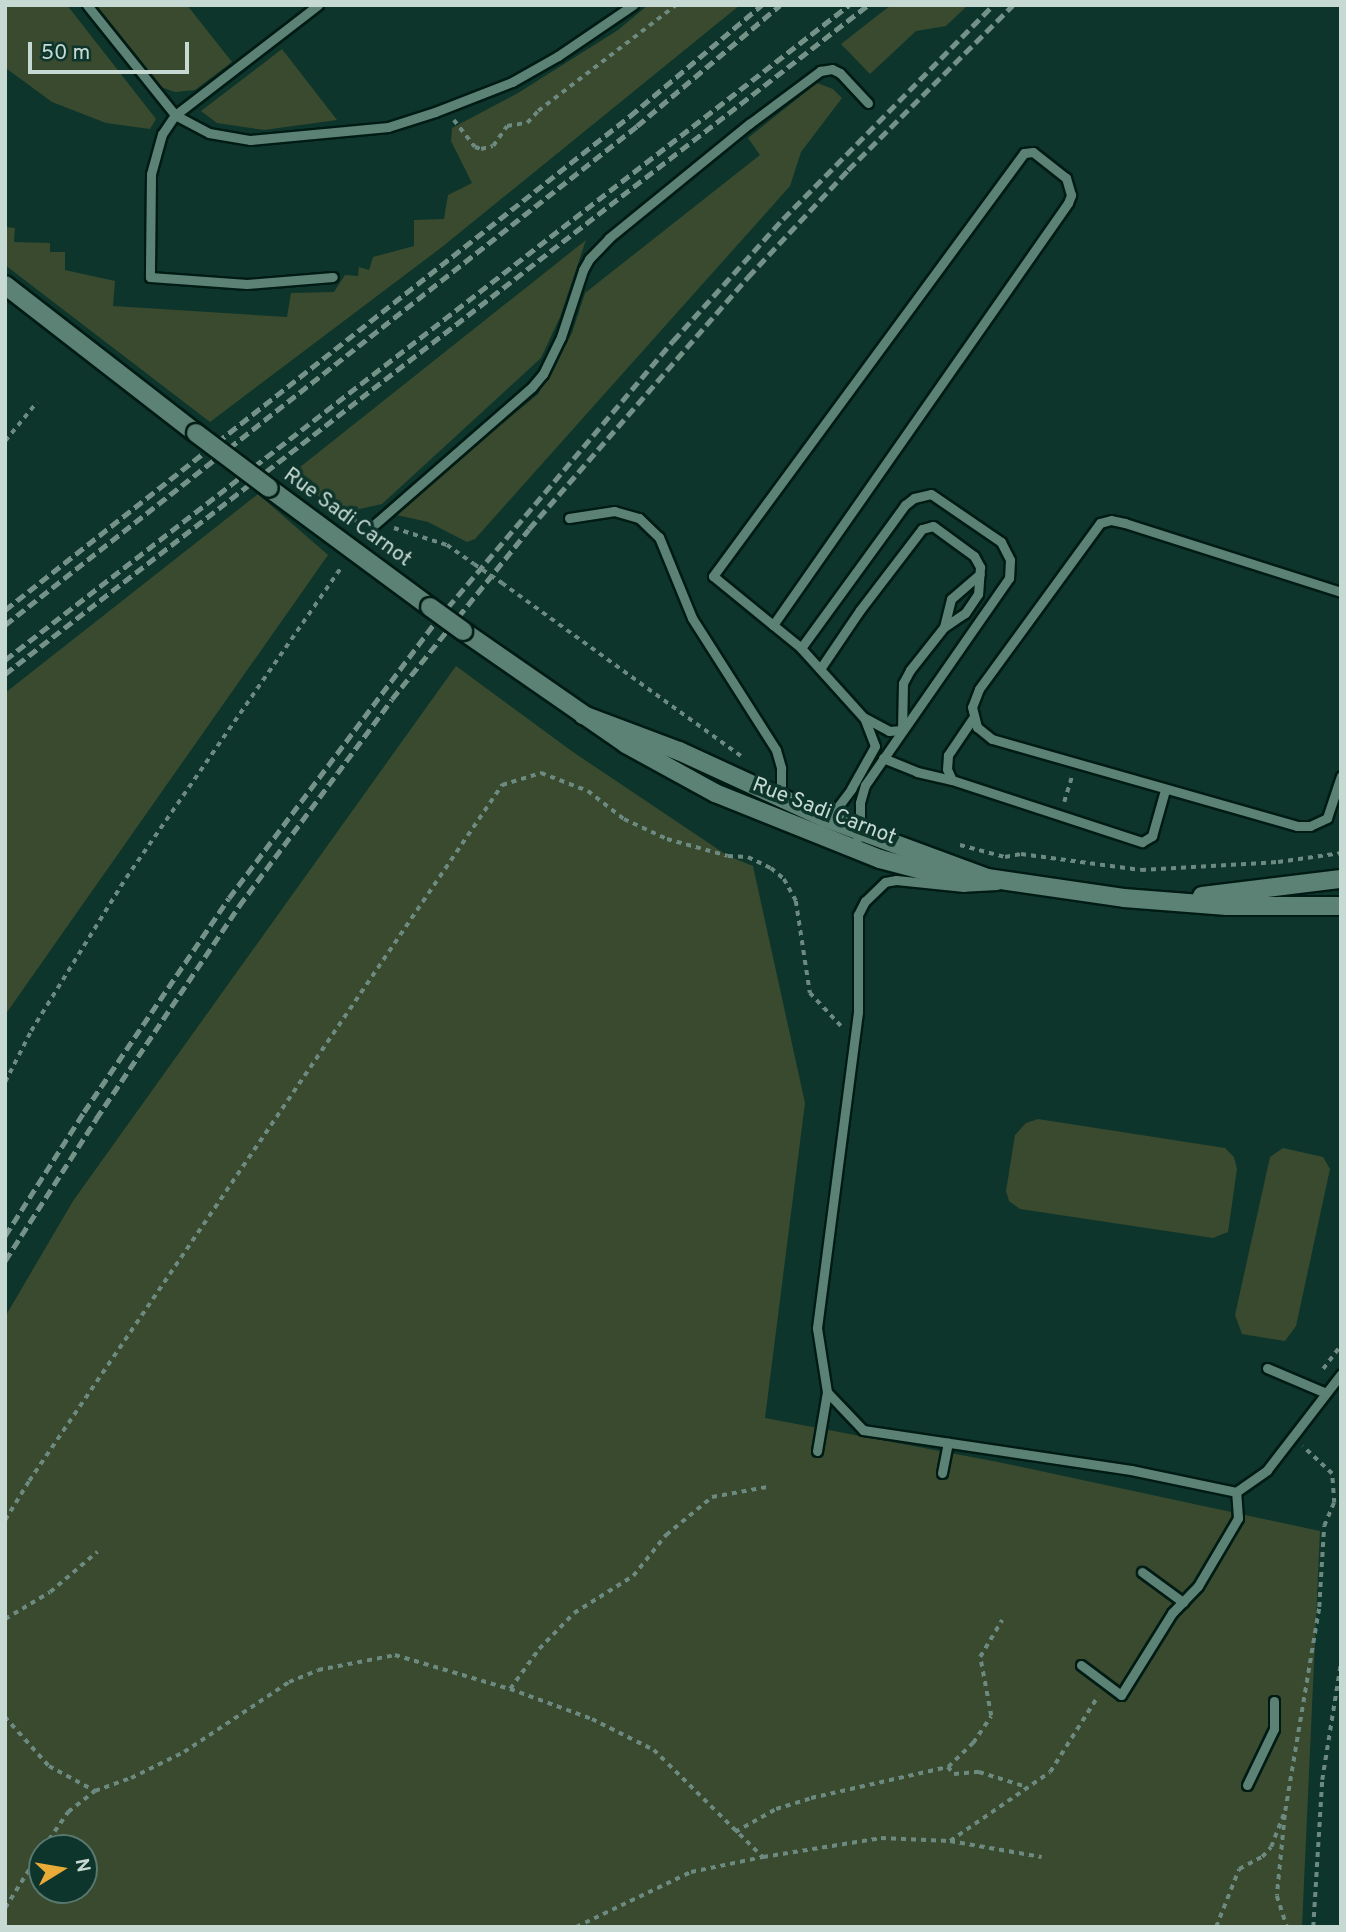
<!DOCTYPE html>
<style>
body{margin:0}
#map{position:relative;width:1346px;height:1932px;overflow:hidden;background:#0e352b;font-family:Overpass,sans-serif}
div>[style]{position:absolute}
[style*='--x']{left:calc(var(--x)*1px);top:calc(var(--y)*1px);width:calc(var(--w)*1px);rotate:calc(var(--a)*1deg)}
.green>*{inset:0;background:#394a2f}
.path>*{height:3.5px;margin-top:-1.75px;transform-origin:0;background:repeating-linear-gradient(90deg,#6d8a81 0 5px,transparent 0 10px)}
.roads{filter:drop-shadow(2px 0 #001b14) drop-shadow(-2px 0 #001b14) drop-shadow(0 2px #001b14) drop-shadow(0 -2px #001b14)}
.lane>*{height:9px;margin:-4.5px;padding:0 4.5px;transform-origin:4.5px;border-radius:4.5px;background:#5b8275}
.secondary>*{height:18px;margin:-9px;padding:0 9px;transform-origin:9px;border-radius:9px;background:#5b8275}
.rail>*{height:5px;margin-top:-2.5px;transform-origin:0;background:repeating-linear-gradient(90deg,#759289 0 10px,transparent 0 15px)}
.path-bridge>*{height:3.5px;margin-top:-1.75px;transform-origin:0;background:repeating-linear-gradient(90deg,#6d8a81 0 5px,transparent 0 10px)}
.bridges{filter:drop-shadow(2px 0 #001b14) drop-shadow(-2px 0 #001b14) drop-shadow(0 2px #001b14) drop-shadow(0 -2px #001b14)}
.secondary-bridge>*{height:18px;margin:-9px;padding:0 9px;transform-origin:9px;border-radius:9px;background:#5b8275}
span{translate:-50% -50%;white-space:nowrap;text-align:center;line-height:1.15;-webkit-text-stroke:7px #0e352b;paint-order:stroke}
.street-label{font-size:21px;color:#c6dad3}
.frame{position:absolute;inset:0;border:7px solid #c6dad3;pointer-events:none}
.north{position:absolute;left:28px;top:1834px;width:70px;height:70px;box-sizing:border-box;background:#0e352b;border:2px solid #58776e;border-radius:50%;rotate:79deg;font-size:19px;font-weight:700;line-height:28px;text-align:center;color:#c6dad3}
.north::after{content:'';display:block;margin:auto;width:24px;height:32px;background:#e9ab38;clip-path:polygon(50% 0,100% 100%,50% 72%,0 100%)}
.scale{position:absolute;left:28px;top:42px;width:161px;height:32px;box-sizing:border-box;border:4px solid #c6dad3;border-top:0;padding-left:9px;font-size:21px;line-height:24px;white-space:nowrap;color:#c6dad3;-webkit-text-stroke:5px #0e352b;paint-order:stroke}
</style>
<div id="map">
<div class="green">
<div style="clip-path:polygon(5px 5px,67px 5px,156px 119px,150px 129px,106px 123px,52px 102px,7px 69px)"></div>
<div style="clip-path:polygon(95px 5px,187px 5px,232px 62px,195px 90px,175px 92px,158px 86px)"></div>
<div style="clip-path:polygon(648px 5px,740px 5px,442px 247px,210px 422px,5px 265px,5px 227px,15px 228px,14px 242px,50px 243px,50px 252px,65px 252px,65px 270px,115px 281px,113px 306px,287px 317px,291px 293px,334px 292px,345px 275px,358px 276px,359px 267px,369px 270px,373px 257px,414px 246px,414px 220px,444px 219px,448px 195px,472px 183px,451px 141px,452px 128px,518px 93px,618px 30px)"></div>
<div style="clip-path:polygon(891px 5px,968px 5px,946px 26px,916px 31px,870px 74px,841px 44px)"></div>
<div style="clip-path:polygon(282px 49px,337px 120px,264px 130px,217px 123px,201px 111px)"></div>
<div style="clip-path:polygon(817px 83px,833px 89px,842px 98px,801px 152px,790px 186px,475px 539px,467px 542px,428px 522px,392px 514px,538px 394px,572px 333px,585px 293px,760px 155px,748px 138px)"></div>
<div style="clip-path:polygon(586px 240px,560px 317px,541px 358px,382px 504px,355px 510px,335px 506px,285px 479px)"></div>
<div style="clip-path:polygon(258px 494px,328px 555px,5px 1015px,5px 693px)"></div>
<div style="clip-path:polygon(evenodd,456px 666px,573px 752px,728px 856px,753px 866px,805px 1103px,765px 1418px,998px 1462px,1320px 1531px,1302px 1927px,5px 1927px,5px 1317px,73px 1201px,456px 666px,42px 1848px,84px 1848px,84px 1890px,42px 1890px,42px 1848px)"></div>
<div style="clip-path:polygon(1038px 1119px,1225px 1148px,1234px 1157px,1237px 1169px,1228px 1232px,1213px 1238px,1020px 1209px,1009px 1201px,1006px 1191px,1015px 1135px,1026px 1123px)"></div>
<div style="clip-path:polygon(1283px 1148px,1323px 1157px,1330px 1169px,1296px 1326px,1285px 1341px,1242px 1334px,1235px 1315px,1270px 1157px)"></div>
</div>
<div class="path">
<div style="--x:454;--y:120;--w:34;--a:52"></div>
<div style="--x:475;--y:147;--w:6;--a:18"></div>
<div style="--x:481;--y:149;--w:12;--a:-14"></div>
<div style="--x:493;--y:146;--w:24;--a:-55"></div>
<div style="--x:507;--y:126;--w:20;--a:-9"></div>
<div style="--x:527;--y:123;--w:16;--a:-47"></div>
<div style="--x:538;--y:111;--w:174;--a:-37.5"></div>
<div style="--x:5;--y:441;--w:50;--a:-50.6"></div>
<div style="--x:342;--y:517;--w:21;--a:14"></div>
<div style="--x:394;--y:528;--w:56;--a:17.8"></div>
<div style="--x:447;--y:545;--w:33;--a:35"></div>
<div style="--x:502;--y:583;--w:295;--a:35.9"></div>
<div style="--x:1064;--y:802;--w:27;--a:-73"></div>
<div style="--x:960;--y:845;--w:47;--a:14.9"></div>
<div style="--x:1005;--y:857;--w:16;--a:-11"></div>
<div style="--x:1021;--y:854;--w:121;--a:7.6"></div>
<div style="--x:1141;--y:870;--w:137;--a:-3.3"></div>
<div style="--x:1278;--y:862;--w:64;--a:-8.1"></div>
<div style="--x:5;--y:1082;--w:57;--a:-63"></div>
<div style="--x:31;--y:1031;--w:180;--a:-58.2"></div>
<div style="--x:126;--y:878;--w:379;--a:-55.3"></div>
<div style="--x:1323;--y:1369;--w:30;--a:-53"></div>
<div style="--x:5;--y:1520;--w:46;--a:-58.4"></div>
<div style="--x:29;--y:1481;--w:842;--a:-55.8"></div>
<div style="--x:502;--y:785;--w:41;--a:-17.1"></div>
<div style="--x:541;--y:773;--w:50;--a:21"></div>
<div style="--x:588;--y:791;--w:46;--a:37.9"></div>
<div style="--x:624;--y:819;--w:47;--a:24.9"></div>
<div style="--x:667;--y:839;--w:63;--a:15.6"></div>
<div style="--x:728;--y:856;--w:20;--a:3"></div>
<div style="--x:748;--y:857;--w:25;--a:26"></div>
<div style="--x:771;--y:868;--w:17;--a:40"></div>
<div style="--x:784;--y:879;--w:25;--a:61"></div>
<div style="--x:796;--y:901;--w:93;--a:81.3"></div>
<div style="--x:810;--y:993;--w:47;--a:46.7"></div>
<div style="--x:5;--y:1619;--w:52;--a:-31"></div>
<div style="--x:50;--y:1592;--w:62;--a:-40.4"></div>
<div style="--x:510;--y:1689;--w:49;--a:-54.1"></div>
<div style="--x:539;--y:1649;--w:50;--a:-45.8"></div>
<div style="--x:574;--y:1613;--w:70;--a:-32.1"></div>
<div style="--x:633;--y:1576;--w:53;--a:-51.2"></div>
<div style="--x:666;--y:1535;--w:60;--a:-39.6"></div>
<div style="--x:712;--y:1497;--w:56;--a:-10.3"></div>
<div style="--x:5;--y:1717;--w:66;--a:48.1"></div>
<div style="--x:49;--y:1766;--w:52;--a:28.5"></div>
<div style="--x:95;--y:1791;--w:38;--a:-20"></div>
<div style="--x:131;--y:1778;--w:59;--a:-26.1"></div>
<div style="--x:184;--y:1752;--w:126;--a:-33.7"></div>
<div style="--x:289;--y:1682;--w:31;--a:-22"></div>
<div style="--x:318;--y:1670;--w:78;--a:-11"></div>
<div style="--x:395;--y:1655;--w:120;--a:16.5"></div>
<div style="--x:510;--y:1689;--w:87;--a:20.1"></div>
<div style="--x:592;--y:1719;--w:69;--a:26.6"></div>
<div style="--x:654;--y:1750;--w:153;--a:44.5"></div>
<div style="--x:763;--y:1857;--w:120;--a:-9.1"></div>
<div style="--x:881;--y:1838;--w:69;--a:2.5"></div>
<div style="--x:950;--y:1841;--w:93;--a:9.9"></div>
<div style="--x:948;--y:1767;--w:9;--a:49"></div>
<div style="--x:954;--y:1774;--w:25;--a:-5"></div>
<div style="--x:979;--y:1772;--w:50;--a:17.4"></div>
<div style="--x:1285;--y:1815;--w:81;--a:95.6"></div>
<div style="--x:1277;--y:1896;--w:33;--a:72"></div>
<div style="--x:735;--y:1832;--w:47;--a:-29.3"></div>
<div style="--x:776;--y:1809;--w:37;--a:-17"></div>
<div style="--x:811;--y:1798;--w:140;--a:-12.8"></div>
<div style="--x:948;--y:1767;--w:35;--a:-44"></div>
<div style="--x:973;--y:1743;--w:32;--a:-56"></div>
<div style="--x:991;--y:1716;--w:60;--a:-100.6"></div>
<div style="--x:980;--y:1657;--w:43;--a:-59.3"></div>
<div style="--x:950;--y:1841;--w:121;--a:-34.6"></div>
<div style="--x:1050;--y:1772;--w:90;--a:-57.7"></div>
<div style="--x:43;--y:1848;--w:44;--a:-55.2"></div>
<div style="--x:68;--y:1812;--w:34;--a:-38"></div>
<div style="--x:5;--y:1908;--w:70;--a:-57.9"></div>
<div style="--x:576;--y:1927;--w:127;--a:-25.6"></div>
<div style="--x:691;--y:1872;--w:74;--a:-11.8"></div>
<div style="--x:1216;--y:1927;--w:62;--a:-68.4"></div>
<div style="--x:1239;--y:1869;--w:26;--a:-28"></div>
<div style="--x:1262;--y:1857;--w:13;--a:-48"></div>
<div style="--x:1271;--y:1847;--w:39;--a:-69"></div>
<div style="--x:1285;--y:1811;--w:207;--a:-80.5"></div>
<div style="--x:1319;--y:1607;--w:81;--a:-86.5"></div>
<div style="--x:1324;--y:1526;--w:25;--a:-67"></div>
<div style="--x:1334;--y:1503;--w:29;--a:-94"></div>
<div style="--x:1332;--y:1474;--w:40;--a:-137"></div>
<div style="--x:1313;--y:1927;--w:147;--a:-86.5"></div>
<div style="--x:1322;--y:1780;--w:121;--a:-80.9"></div>
</div>
<div class="roads">
<div class="lane">
<div style="--x:87;--y:5;--w:141;--a:51.3"></div>
<div style="--x:175;--y:115;--w:38;--a:28"></div>
<div style="--x:209;--y:133;--w:42;--a:9.7"></div>
<div style="--x:250;--y:140;--w:139;--a:-5.4"></div>
<div style="--x:388;--y:127;--w:49;--a:-17.7"></div>
<div style="--x:435;--y:112;--w:83;--a:-21.3"></div>
<div style="--x:512;--y:82;--w:53;--a:-29.5"></div>
<div style="--x:558;--y:56;--w:91;--a:-34.2"></div>
<div style="--x:318;--y:5;--w:180;--a:142.4"></div>
<div style="--x:175;--y:115;--w:23;--a:124"></div>
<div style="--x:162;--y:134;--w:41;--a:105.4"></div>
<div style="--x:151;--y:174;--w:103;--a:90.6"></div>
<div style="--x:150;--y:277;--w:97;--a:4.1"></div>
<div style="--x:247;--y:284;--w:86;--a:-4.7"></div>
<div style="--x:569;--y:518;--w:46;--a:-8.8"></div>
<div style="--x:614;--y:511;--w:26;--a:16"></div>
<div style="--x:639;--y:518;--w:28;--a:44"></div>
<div style="--x:659;--y:537;--w:87;--a:67.8"></div>
<div style="--x:692;--y:618;--w:156;--a:57.5"></div>
<div style="--x:776;--y:750;--w:19;--a:74"></div>
<div style="--x:781;--y:768;--w:17;--a:90"></div>
<div style="--x:781;--y:785;--w:14;--a:124"></div>
<div style="--x:375;--y:524;--w:208;--a:-41.1"></div>
<div style="--x:532;--y:387;--w:17;--a:-50"></div>
<div style="--x:543;--y:374;--w:41;--a:-64.1"></div>
<div style="--x:561;--y:337;--w:71;--a:-71.8"></div>
<div style="--x:583;--y:270;--w:13;--a:-61"></div>
<div style="--x:589;--y:259;--w:29;--a:-46"></div>
<div style="--x:609;--y:238;--w:181;--a:-39.2"></div>
<div style="--x:749;--y:124;--w:89;--a:-36.7"></div>
<div style="--x:820;--y:71;--w:12;--a:-9"></div>
<div style="--x:832;--y:69;--w:9;--a:27"></div>
<div style="--x:840;--y:73;--w:41;--a:47"></div>
<div style="--x:1341;--y:592;--w:227;--a:-162.3"></div>
<div style="--x:1125;--y:523;--w:14;--a:-168"></div>
<div style="--x:1111;--y:520;--w:11;--a:165"></div>
<div style="--x:1100;--y:523;--w:205;--a:126.1"></div>
<div style="--x:979;--y:689;--w:19;--a:111"></div>
<div style="--x:972;--y:707;--w:21;--a:76"></div>
<div style="--x:977;--y:727;--w:19;--a:39"></div>
<div style="--x:992;--y:739;--w:317;--a:15.9"></div>
<div style="--x:1297;--y:826;--w:13;--a:0"></div>
<div style="--x:1310;--y:826;--w:19;--a:-25"></div>
<div style="--x:1327;--y:818;--w:44;--a:-71.6"></div>
<div style="--x:773;--y:625;--w:515;--a:-55.04"></div>
<div style="--x:1068;--y:203;--w:9;--a:-69"></div>
<div style="--x:1071;--y:195;--w:18;--a:-106"></div>
<div style="--x:1066;--y:178;--w:42;--a:-141.8"></div>
<div style="--x:1033;--y:152;--w:9;--a:174"></div>
<div style="--x:1024;--y:153;--w:525;--a:126.32"></div>
<div style="--x:713;--y:576;--w:77;--a:39.2"></div>
<div style="--x:773;--y:625;--w:36;--a:39"></div>
<div style="--x:944;--y:627;--w:29;--a:-76"></div>
<div style="--x:951;--y:599;--w:38;--a:-41"></div>
<div style="--x:820;--y:669;--w:71;--a:-55.9"></div>
<div style="--x:860;--y:610;--w:102;--a:-52.6"></div>
<div style="--x:922;--y:529;--w:11;--a:-15"></div>
<div style="--x:933;--y:526;--w:51;--a:36.2"></div>
<div style="--x:974;--y:556;--w:13;--a:61"></div>
<div style="--x:980;--y:567;--w:27;--a:94"></div>
<div style="--x:978;--y:594;--w:23;--a:124"></div>
<div style="--x:965;--y:613;--w:25;--a:146"></div>
<div style="--x:944;--y:627;--w:55;--a:128.3"></div>
<div style="--x:910;--y:670;--w:15;--a:118"></div>
<div style="--x:903;--y:683;--w:47;--a:91.2"></div>
<div style="--x:865;--y:718;--w:27;--a:28"></div>
<div style="--x:889;--y:731;--w:13;--a:-4"></div>
<div style="--x:973;--y:718;--w:45;--a:124"></div>
<div style="--x:948;--y:755;--w:14;--a:94"></div>
<div style="--x:947;--y:769;--w:12;--a:66"></div>
<div style="--x:952;--y:780;--w:200;--a:18.1"></div>
<div style="--x:1142;--y:842;--w:12;--a:-31"></div>
<div style="--x:1152;--y:836;--w:48;--a:-74.2"></div>
<div style="--x:883;--y:758;--w:37;--a:22"></div>
<div style="--x:917;--y:772;--w:36;--a:13"></div>
<div style="--x:828;--y:820;--w:39;--a:-53"></div>
<div style="--x:851;--y:789;--w:49;--a:-60.8"></div>
<div style="--x:875;--y:746;--w:30;--a:-111"></div>
<div style="--x:864;--y:718;--w:94;--a:-132"></div>
<div style="--x:801;--y:648;--w:177;--a:-54"></div>
<div style="--x:905;--y:505;--w:11;--a:-38"></div>
<div style="--x:914;--y:498;--w:17;--a:-13"></div>
<div style="--x:931;--y:494;--w:85;--a:34.4"></div>
<div style="--x:1001;--y:542;--w:20;--a:63"></div>
<div style="--x:1010;--y:560;--w:18;--a:93"></div>
<div style="--x:1009;--y:578;--w:252;--a:124.8"></div>
<div style="--x:865;--y:785;--w:19;--a:106"></div>
<div style="--x:860;--y:803;--w:28;--a:90"></div>
<div style="--x:860;--y:831;--w:20;--a:110"></div>
<div style="--x:997;--y:885;--w:33;--a:177"></div>
<div style="--x:964;--y:887;--w:68;--a:-174.1"></div>
<div style="--x:896;--y:880;--w:11;--a:170"></div>
<div style="--x:885;--y:882;--w:28;--a:136"></div>
<div style="--x:865;--y:901;--w:16;--a:117"></div>
<div style="--x:858;--y:915;--w:97;--a:90"></div>
<div style="--x:858;--y:1012;--w:319;--a:97.4"></div>
<div style="--x:817;--y:1328;--w:65;--a:81.1"></div>
<div style="--x:827;--y:1392;--w:52;--a:46.5"></div>
<div style="--x:863;--y:1430;--w:271;--a:8.5"></div>
<div style="--x:1131;--y:1470;--w:107;--a:11.8"></div>
<div style="--x:1236;--y:1492;--w:38;--a:-35"></div>
<div style="--x:1267;--y:1470;--w:121;--a:-52.4"></div>
<div style="--x:1267;--y:1368;--w:64;--a:23"></div>
<div style="--x:817;--y:1451;--w:60;--a:-80.4"></div>
<div style="--x:942;--y:1473;--w:31;--a:-79"></div>
<div style="--x:1142;--y:1572;--w:51;--a:36.2"></div>
<div style="--x:1081;--y:1665;--w:50;--a:36.9"></div>
<div style="--x:1121;--y:1695;--w:97;--a:-58.1"></div>
<div style="--x:1172;--y:1613;--w:37;--a:-46"></div>
<div style="--x:1198;--y:1586;--w:79;--a:-59.5"></div>
<div style="--x:1238;--y:1518;--w:26;--a:-94"></div>
<div style="--x:1247;--y:1785;--w:62;--a:-64.3"></div>
<div style="--x:1274;--y:1729;--w:28;--a:-90"></div>
</div>
<div class="secondary">
<div style="--x:5;--y:285;--w:242;--a:37.8"></div>
<div style="--x:269;--y:488;--w:200;--a:36.5"></div>
<div style="--x:463;--y:631;--w:198;--a:34.7"></div>
<div style="--x:626;--y:744;--w:102;--a:28.8"></div>
<div style="--x:715;--y:793;--w:178;--a:21.8"></div>
<div style="--x:880;--y:859;--w:70;--a:14.8"></div>
<div style="--x:948;--y:877;--w:25;--a:2"></div>
<div style="--x:583;--y:715;--w:103;--a:20.6"></div>
<div style="--x:679;--y:751;--w:161;--a:24.7"></div>
<div style="--x:825;--y:818;--w:173;--a:20.3"></div>
<div style="--x:987;--y:878;--w:138;--a:8.3"></div>
<div style="--x:1124;--y:898;--w:103;--a:4.4"></div>
<div style="--x:1227;--y:906;--w:114;--a:0"></div>
<div style="--x:1202;--y:896;--w:140;--a:-7"></div>
</div>
</div>
<div class="rail">
<div style="--x:5;--y:610;--w:797;--a:-38.32"></div>
<div style="--x:630;--y:116;--w:172;--a:-40.1"></div>
<div style="--x:5;--y:625;--w:805;--a:-38.29"></div>
<div style="--x:637;--y:126;--w:187;--a:-40.2"></div>
<div style="--x:5;--y:660;--w:1068;--a:-37.81"></div>
<div style="--x:5;--y:674;--w:1092;--a:-37.78"></div>
<div style="--x:5;--y:1236;--w:147;--a:-57.5"></div>
<div style="--x:84;--y:1112;--w:258;--a:-55.9"></div>
<div style="--x:229;--y:898;--w:349;--a:-53.2"></div>
<div style="--x:438;--y:619;--w:364;--a:-49.8"></div>
<div style="--x:673;--y:341;--w:164;--a:-48"></div>
<div style="--x:783;--y:219;--w:300;--a:-45.5"></div>
<div style="--x:5;--y:1261;--w:169;--a:-57.3"></div>
<div style="--x:96;--y:1119;--w:257;--a:-56.1"></div>
<div style="--x:239;--y:906;--w:257;--a:-53.5"></div>
<div style="--x:392;--y:699;--w:218;--a:-51.1"></div>
<div style="--x:529;--y:529;--w:334;--a:-49"></div>
<div style="--x:748;--y:277;--w:146;--a:-46.9"></div>
<div style="--x:848;--y:170;--w:233;--a:-45"></div>
</div>
<div class="path-bridge">
<div style="--x:474;--y:564;--w:34;--a:34"></div>
</div>
<div class="bridges">
<div class="secondary-bridge">
<div style="--x:196;--y:433;--w:91;--a:37"></div>
<div style="--x:430;--y:607;--w:41;--a:36"></div>
</div>
</div>
<div class="street-label">
<span style="left:347px;top:518px;rotate:36deg">Rue Sadi Carnot</span>
<span style="left:824px;top:812px;rotate:21deg">Rue Sadi Carnot</span>
</div>
<div class="frame"></div>
<div class="north">N</div>
<div class="scale">50 m</div>
</div>
